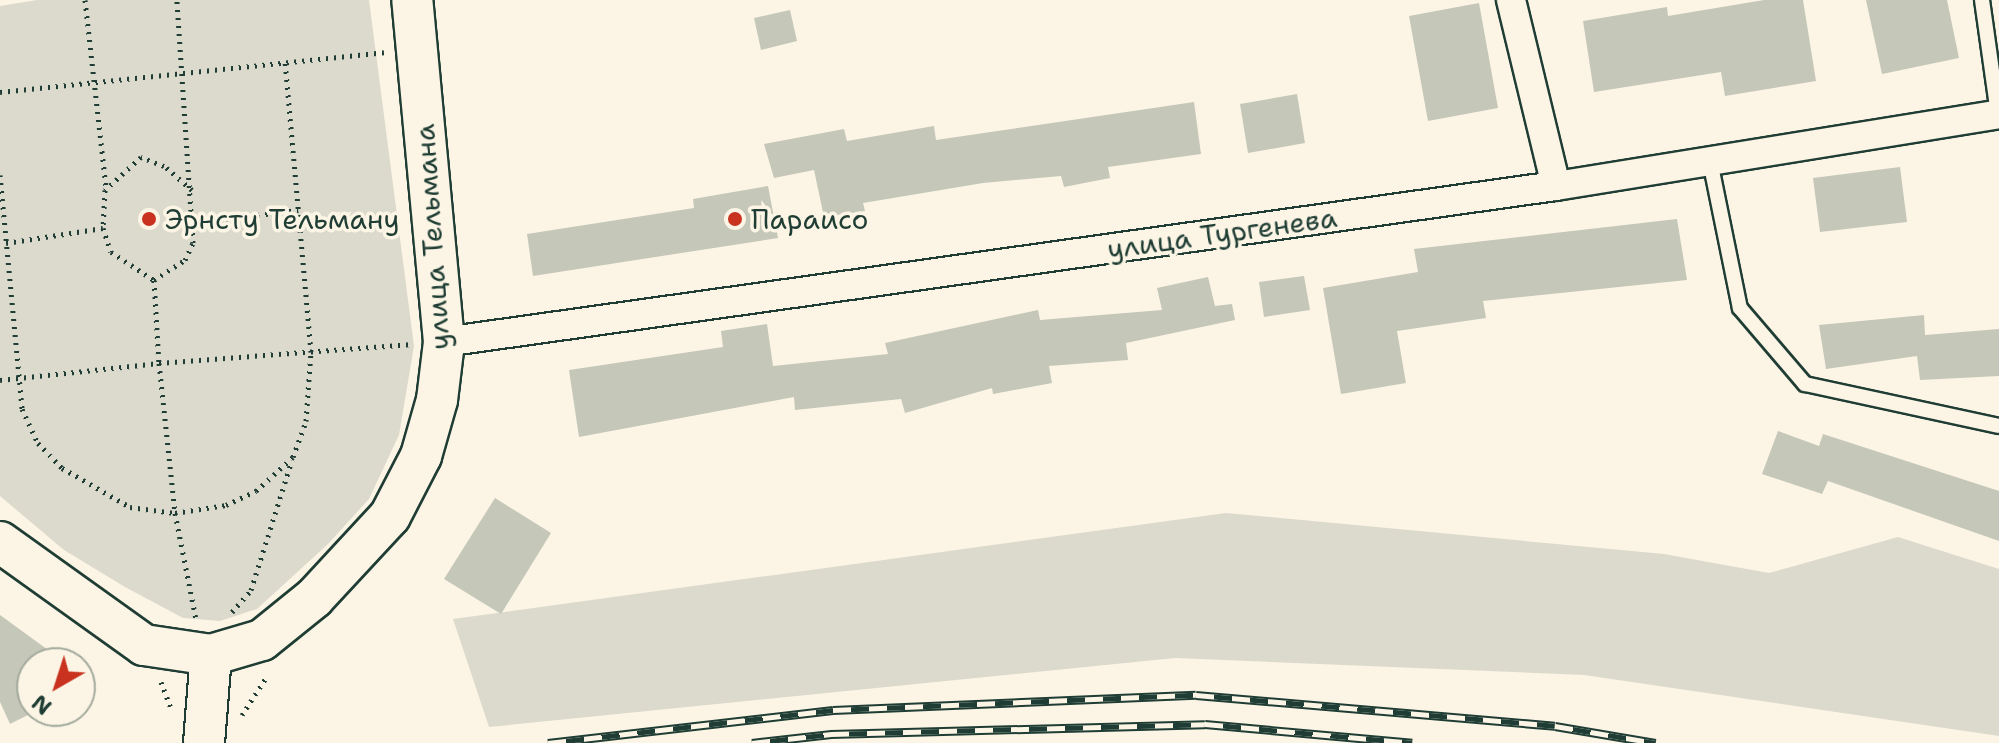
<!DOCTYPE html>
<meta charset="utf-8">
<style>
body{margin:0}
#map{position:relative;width:1999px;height:743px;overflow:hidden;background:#fcf5e5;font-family:"Shantell Sans",sans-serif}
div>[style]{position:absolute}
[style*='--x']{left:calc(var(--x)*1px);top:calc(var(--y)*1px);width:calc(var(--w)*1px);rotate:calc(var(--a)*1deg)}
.green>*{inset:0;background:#dcdacc}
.building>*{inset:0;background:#c5c7b9}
.path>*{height:5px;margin-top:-2.5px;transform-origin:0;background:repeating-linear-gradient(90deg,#1f3d34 0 2px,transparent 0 8px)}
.roads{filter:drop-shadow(2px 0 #1f3d34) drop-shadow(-2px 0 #1f3d34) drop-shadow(0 2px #1f3d34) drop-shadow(0 -2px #1f3d34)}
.lane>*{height:14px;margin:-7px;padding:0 7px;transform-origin:7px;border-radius:7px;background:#fcf5e5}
.street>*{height:28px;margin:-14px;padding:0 14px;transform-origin:14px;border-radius:14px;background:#fcf5e5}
.secondary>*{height:40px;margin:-20px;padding:0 20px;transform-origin:20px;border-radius:20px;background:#fcf5e5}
.rail>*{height:9px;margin-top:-4.5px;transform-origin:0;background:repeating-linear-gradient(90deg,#fcf5e5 0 18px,#1f3d34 0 36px);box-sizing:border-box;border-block:2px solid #1f3d34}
.dots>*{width:22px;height:22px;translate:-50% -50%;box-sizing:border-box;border:4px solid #fcf5e5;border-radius:50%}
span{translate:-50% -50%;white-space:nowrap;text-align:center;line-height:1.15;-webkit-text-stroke:7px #fcf5e5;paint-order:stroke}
.poi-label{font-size:28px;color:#1f3d34}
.left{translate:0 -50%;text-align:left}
.street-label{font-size:28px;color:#1f3d34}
.north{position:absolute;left:16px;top:647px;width:80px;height:80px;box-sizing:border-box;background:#fcf5e5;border:2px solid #a4ab9e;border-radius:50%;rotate:219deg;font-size:22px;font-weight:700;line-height:32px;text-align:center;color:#1f3d34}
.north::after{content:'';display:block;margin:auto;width:28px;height:36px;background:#c8321e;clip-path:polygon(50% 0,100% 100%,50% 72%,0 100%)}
</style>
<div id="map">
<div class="green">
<div style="clip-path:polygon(37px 0,369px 0,414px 346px,399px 435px,369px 499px,328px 544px,257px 609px,220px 621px,183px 618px,125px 587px,64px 550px,0 496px,0 6px)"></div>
<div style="clip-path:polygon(1226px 513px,1664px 554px,1769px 573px,1898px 537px,1999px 569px,1999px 736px,1584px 675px,1175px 658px,489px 727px,453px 619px)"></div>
</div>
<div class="building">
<div style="clip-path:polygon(1764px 0,1803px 0,1816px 81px,1725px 96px,1721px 72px,1594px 92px,1583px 21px,1667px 7px,1668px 16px)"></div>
<div style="clip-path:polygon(1866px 0,1947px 0,1959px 58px,1882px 74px)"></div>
<div style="clip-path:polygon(1479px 3px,1498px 108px,1428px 121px,1409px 16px)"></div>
<div style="clip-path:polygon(790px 10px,797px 41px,761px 50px,754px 18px)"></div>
<div style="clip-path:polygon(1297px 94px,1305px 143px,1248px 153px,1240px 104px)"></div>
<div style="clip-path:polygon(1194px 102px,1201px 154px,1108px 167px,1110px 178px,1064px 187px,1061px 176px,983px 183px,863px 203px,865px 211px,824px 217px,814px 170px,774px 178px,764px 144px,844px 129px,847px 141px,934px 126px,936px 140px)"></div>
<div style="clip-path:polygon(1900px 167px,1907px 222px,1820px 232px,1813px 178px)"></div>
<div style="clip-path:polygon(768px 186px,778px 238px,533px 276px,527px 234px,694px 208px,693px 199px)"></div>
<div style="clip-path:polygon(1677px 219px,1687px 280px,1483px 301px,1486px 318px,1397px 331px,1406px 383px,1341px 394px,1323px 288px,1418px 272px,1414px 249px)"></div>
<div style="clip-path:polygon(1304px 276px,1310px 310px,1264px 317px,1259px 282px)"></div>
<div style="clip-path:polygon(1208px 277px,1215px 306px,1232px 304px,1235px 320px,1126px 343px,1128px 360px,1049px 366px,1052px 383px,993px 394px,992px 388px,905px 413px,901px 399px,795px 410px,794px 397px,579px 437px,569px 370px,723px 347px,721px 331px,767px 324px,773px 366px,888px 354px,885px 343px,1038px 310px,1040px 320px,1162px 310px,1157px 288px)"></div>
<div style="clip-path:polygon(1924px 315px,1925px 335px,1999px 329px,1999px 376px,1920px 380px,1917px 356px,1826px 369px,1819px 325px)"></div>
<div style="clip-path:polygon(1778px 431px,1819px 446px,1823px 434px,1999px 491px,1999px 541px,1828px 481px,1822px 494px,1762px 474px)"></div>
<div style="clip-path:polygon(495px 498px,551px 533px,501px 614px,444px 579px)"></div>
<div style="clip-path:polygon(0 615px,66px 663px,32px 663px,32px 713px,10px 724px,0 702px)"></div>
</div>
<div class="path">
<div style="--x:85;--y:0;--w:188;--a:83.6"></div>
<div style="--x:0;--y:92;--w:386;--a:-5.9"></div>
<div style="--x:0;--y:175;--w:235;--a:84.6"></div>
<div style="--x:22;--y:409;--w:38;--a:65"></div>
<div style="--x:38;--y:443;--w:35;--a:46"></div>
<div style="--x:62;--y:468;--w:78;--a:29.8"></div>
<div style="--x:130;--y:507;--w:45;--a:7.6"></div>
<div style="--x:175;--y:513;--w:52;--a:-8.9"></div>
<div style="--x:226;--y:505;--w:33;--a:-25"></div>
<div style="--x:256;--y:491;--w:50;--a:-42.6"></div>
<div style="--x:293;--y:457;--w:38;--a:-70"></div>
<div style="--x:306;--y:421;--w:69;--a:-85.9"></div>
<div style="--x:311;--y:352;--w:291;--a:-95.1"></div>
<div style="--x:192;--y:190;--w:37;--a:-139"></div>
<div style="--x:164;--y:166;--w:25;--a:-159"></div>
<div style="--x:141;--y:157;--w:49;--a:137.5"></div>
<div style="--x:105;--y:190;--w:38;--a:93"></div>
<div style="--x:103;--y:228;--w:25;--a:72"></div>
<div style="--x:111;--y:252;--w:51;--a:33.1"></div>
<div style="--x:154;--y:280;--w:83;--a:86.6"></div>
<div style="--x:159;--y:363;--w:251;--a:-4.3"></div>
<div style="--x:194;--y:223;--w:105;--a:-7.1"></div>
<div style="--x:6;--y:243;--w:98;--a:-8.8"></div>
<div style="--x:154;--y:280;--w:37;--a:-33"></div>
<div style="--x:185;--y:260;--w:19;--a:-65"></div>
<div style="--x:193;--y:243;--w:244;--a:-93.8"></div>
<div style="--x:0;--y:380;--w:160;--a:-6.1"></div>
<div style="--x:159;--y:363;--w:151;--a:83.9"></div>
<div style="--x:175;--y:513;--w:108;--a:78.8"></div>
<div style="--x:232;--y:612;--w:29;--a:-49"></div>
<div style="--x:251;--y:590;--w:136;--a:-72.5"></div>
<div style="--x:161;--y:682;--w:26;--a:69"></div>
<div style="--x:242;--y:715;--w:46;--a:-57.3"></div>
</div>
<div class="roads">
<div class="lane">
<div style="--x:1982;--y:0;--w:115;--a:82"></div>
<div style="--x:1710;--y:161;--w:150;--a:78.5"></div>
<div style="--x:1740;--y:308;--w:100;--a:49.5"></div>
<div style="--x:1805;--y:384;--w:198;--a:12.2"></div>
</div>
<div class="street">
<div style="--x:1511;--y:0;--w:191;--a:76.4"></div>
<div style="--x:444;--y:342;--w:1123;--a:-7.99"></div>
<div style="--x:1556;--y:186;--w:449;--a:-9.2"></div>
</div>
<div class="secondary">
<div style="--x:0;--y:542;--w:177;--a:35.6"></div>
<div style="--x:144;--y:645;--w:68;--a:8.5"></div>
<div style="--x:211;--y:655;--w:53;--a:-16.4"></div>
<div style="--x:262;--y:640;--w:67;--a:-38.9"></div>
<div style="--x:314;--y:598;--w:112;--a:-47.2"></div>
<div style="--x:390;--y:516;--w:68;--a:-62.7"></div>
<div style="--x:421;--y:456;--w:58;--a:-74.1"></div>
<div style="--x:437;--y:400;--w:58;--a:-83.1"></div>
<div style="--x:444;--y:342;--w:343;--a:-95.3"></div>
<div style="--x:204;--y:743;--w:88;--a:-85.5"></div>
</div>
</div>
<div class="rail">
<div style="--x:548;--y:743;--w:287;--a:-6.6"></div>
<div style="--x:833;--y:710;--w:363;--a:-2.4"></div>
<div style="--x:1196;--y:695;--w:360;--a:4.9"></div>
<div style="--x:1555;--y:726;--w:102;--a:9.6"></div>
<div style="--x:752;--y:743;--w:80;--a:-6.5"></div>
<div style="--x:831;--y:734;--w:374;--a:-1.5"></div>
<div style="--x:1205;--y:724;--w:208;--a:5.2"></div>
</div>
<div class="dots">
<div style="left:149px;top:219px;background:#c8321e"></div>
<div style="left:735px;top:219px;background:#c8321e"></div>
</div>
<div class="poi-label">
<span class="left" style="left:165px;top:219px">Эрнсту Тельману</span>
<span class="left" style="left:751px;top:219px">Параисо</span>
</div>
<div class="street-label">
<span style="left:1222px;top:233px;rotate:-8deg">улица Тургенева</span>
<span style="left:432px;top:237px;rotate:-94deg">улица Тельмана</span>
</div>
<div class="north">N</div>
</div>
